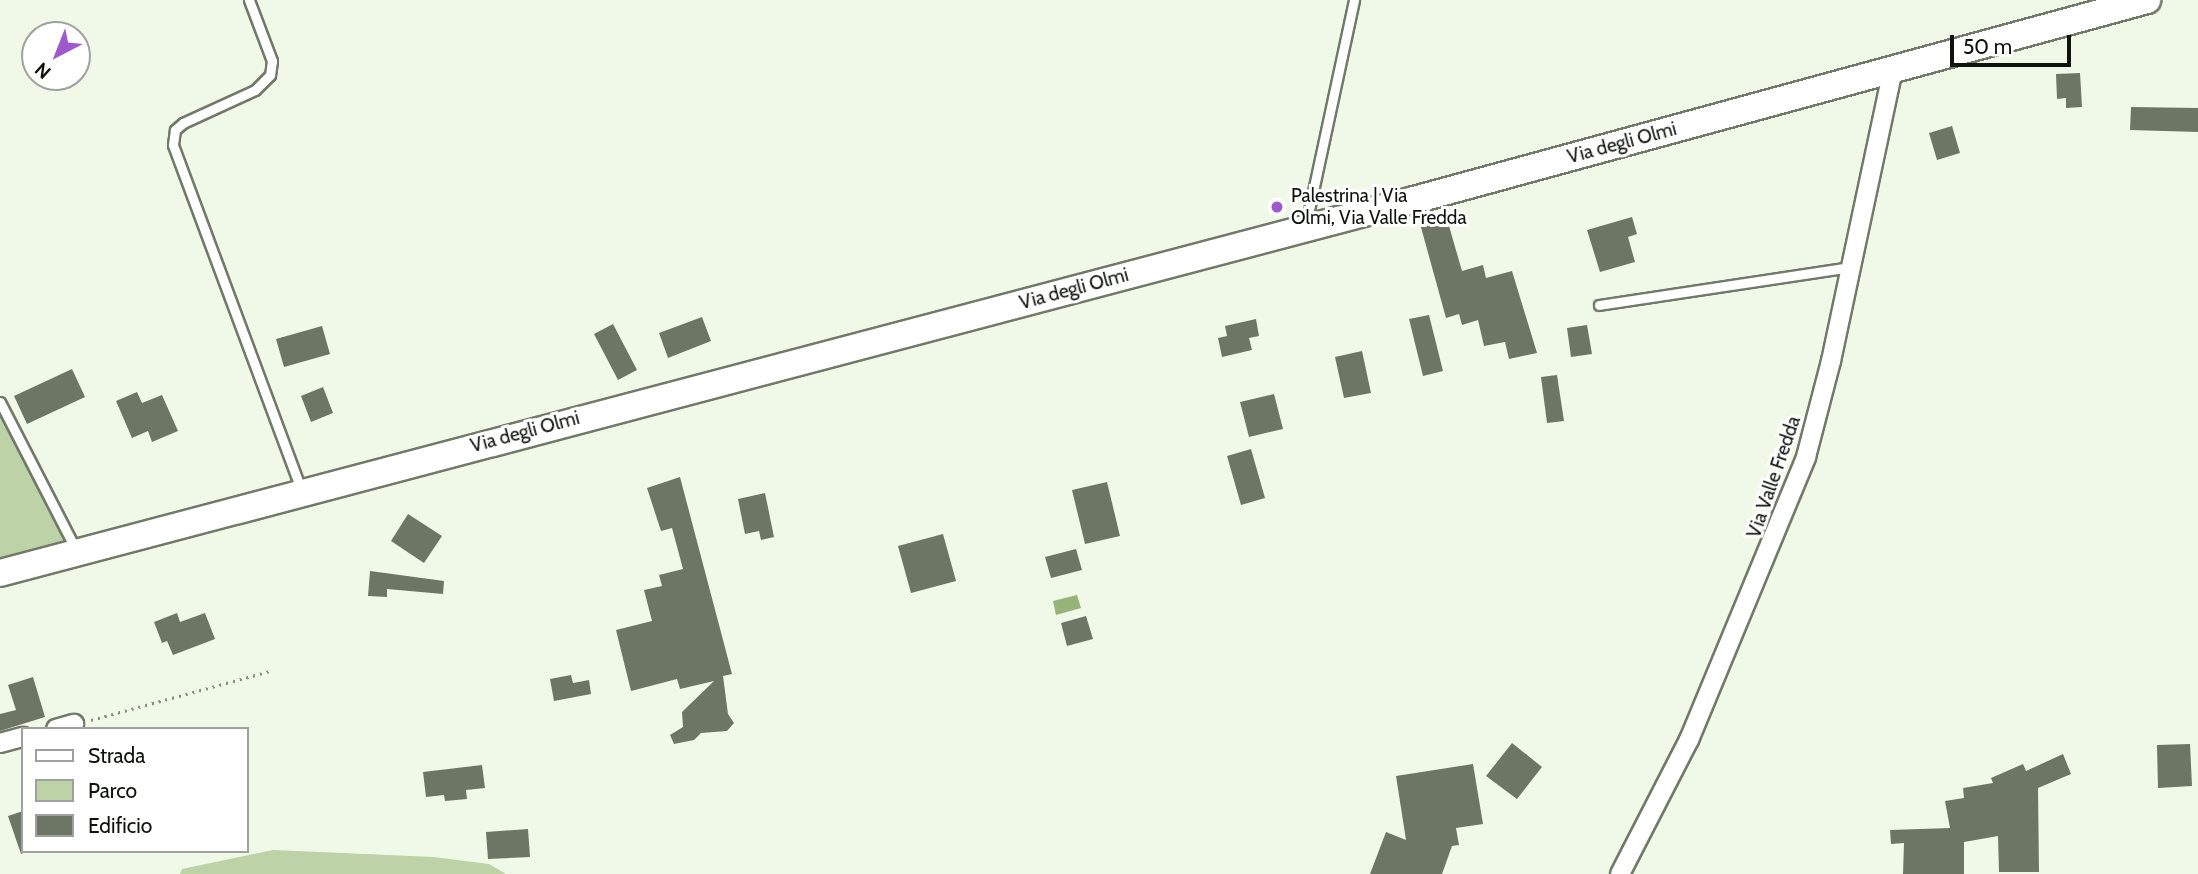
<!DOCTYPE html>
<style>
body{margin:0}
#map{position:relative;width:2198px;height:874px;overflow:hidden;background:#f0f9e7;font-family:Cabin,sans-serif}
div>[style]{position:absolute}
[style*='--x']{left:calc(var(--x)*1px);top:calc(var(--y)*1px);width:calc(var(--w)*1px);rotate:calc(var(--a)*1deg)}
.green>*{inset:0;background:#bdd3a7}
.water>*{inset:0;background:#97b478}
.building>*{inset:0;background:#6d7565}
.path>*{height:2.5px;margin-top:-1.25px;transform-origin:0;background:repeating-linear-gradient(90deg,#868c80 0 2px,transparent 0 7px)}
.roads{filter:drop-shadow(2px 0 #717969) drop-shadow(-2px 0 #717969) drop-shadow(0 2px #717969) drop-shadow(0 -2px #717969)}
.lane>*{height:9px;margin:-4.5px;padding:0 4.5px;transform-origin:4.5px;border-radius:4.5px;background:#fff}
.street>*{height:18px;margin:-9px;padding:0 9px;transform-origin:9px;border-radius:9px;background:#fff}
.secondary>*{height:26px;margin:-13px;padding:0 13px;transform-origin:13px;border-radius:13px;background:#fff}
.dots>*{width:19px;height:19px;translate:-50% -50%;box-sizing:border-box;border:4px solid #fff;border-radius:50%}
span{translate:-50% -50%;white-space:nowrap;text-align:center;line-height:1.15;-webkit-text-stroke:6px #fff;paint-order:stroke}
.street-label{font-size:19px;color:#10130d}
.poi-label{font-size:19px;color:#10130d}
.left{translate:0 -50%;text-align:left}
.legend{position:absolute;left:21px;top:727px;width:228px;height:126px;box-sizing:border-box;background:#fff;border:2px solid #9fa19e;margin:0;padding:9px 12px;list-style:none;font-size:21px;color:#10130d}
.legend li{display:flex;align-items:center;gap:14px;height:35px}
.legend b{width:35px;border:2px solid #9fa19e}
.north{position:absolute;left:21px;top:21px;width:70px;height:70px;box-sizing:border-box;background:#fff;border:2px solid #9fa19e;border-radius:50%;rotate:222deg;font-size:19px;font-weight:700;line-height:28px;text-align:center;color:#10130d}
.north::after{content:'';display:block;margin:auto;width:24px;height:32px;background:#9f59ce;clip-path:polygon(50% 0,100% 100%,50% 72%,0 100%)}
.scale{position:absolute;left:1950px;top:35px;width:121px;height:32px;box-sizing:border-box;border:4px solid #10130d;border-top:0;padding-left:9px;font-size:21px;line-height:24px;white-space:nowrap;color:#10130d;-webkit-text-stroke:5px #fff;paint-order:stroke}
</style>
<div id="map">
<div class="green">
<div style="clip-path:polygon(0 409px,71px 554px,0 573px)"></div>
<div style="clip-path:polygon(273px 850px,434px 857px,489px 864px,506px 874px,180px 874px,182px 869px)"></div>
</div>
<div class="water">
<div style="clip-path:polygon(1077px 595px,1081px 608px,1056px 615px,1053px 601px)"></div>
</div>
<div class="building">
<div style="clip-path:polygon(2080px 73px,2082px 107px,2066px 108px,2066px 98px,2057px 99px,2056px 74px)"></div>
<div style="clip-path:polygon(2131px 107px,2198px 108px,2198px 132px,2130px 130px)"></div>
<div style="clip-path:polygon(1952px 126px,1960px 153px,1937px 160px,1929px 133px)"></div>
<div style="clip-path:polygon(1445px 212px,1462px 271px,1483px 265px,1486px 278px,1512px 271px,1537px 353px,1509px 359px,1505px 342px,1484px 346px,1478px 320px,1462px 325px,1459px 314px,1446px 318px,1419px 220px)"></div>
<div style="clip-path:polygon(1632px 217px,1637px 234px,1628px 237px,1635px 262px,1600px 272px,1587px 230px)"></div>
<div style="clip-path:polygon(1429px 315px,1443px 371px,1423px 376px,1409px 319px)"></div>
<div style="clip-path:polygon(702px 317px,711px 341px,668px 358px,659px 333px)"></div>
<div style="clip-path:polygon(1256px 319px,1259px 336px,1249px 338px,1252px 350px,1222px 357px,1218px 338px,1227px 336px,1225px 326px)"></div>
<div style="clip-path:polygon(613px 324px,637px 370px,618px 380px,594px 334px)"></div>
<div style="clip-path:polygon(1587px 325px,1592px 354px,1571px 357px,1567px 328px)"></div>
<div style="clip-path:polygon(322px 326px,330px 354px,284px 367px,276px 339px)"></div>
<div style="clip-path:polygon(1362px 351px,1371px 393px,1344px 398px,1335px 357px)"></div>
<div style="clip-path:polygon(72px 369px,85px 397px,27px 424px,14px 396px)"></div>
<div style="clip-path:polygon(1557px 375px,1564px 421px,1547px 423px,1541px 377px)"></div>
<div style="clip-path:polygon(323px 387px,333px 413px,311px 422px,301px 396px)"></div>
<div style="clip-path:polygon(137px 392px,142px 403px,162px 395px,178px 431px,152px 442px,148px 431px,132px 438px,116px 401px)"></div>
<div style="clip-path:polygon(1274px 394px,1283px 429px,1249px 437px,1240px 402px)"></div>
<div style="clip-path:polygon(1251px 449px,1265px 498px,1241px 505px,1227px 456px)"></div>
<div style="clip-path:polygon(680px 477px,732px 674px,723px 676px,728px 714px,734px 723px,727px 731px,701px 733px,694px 740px,674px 744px,670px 735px,683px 727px,682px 712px,714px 681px,680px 689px,677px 679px,631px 691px,616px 630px,652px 621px,644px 590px,662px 586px,659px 575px,683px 569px,672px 528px,661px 531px,647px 488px)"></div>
<div style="clip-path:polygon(1107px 482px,1120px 536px,1085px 544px,1072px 490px)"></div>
<div style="clip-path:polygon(765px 493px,774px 537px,761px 540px,759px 531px,745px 534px,738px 499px)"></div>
<div style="clip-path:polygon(408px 514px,442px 536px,424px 563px,391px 541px)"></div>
<div style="clip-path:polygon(943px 534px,956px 581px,911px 593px,898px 546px)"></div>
<div style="clip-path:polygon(1076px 549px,1082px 570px,1051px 578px,1045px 557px)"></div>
<div style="clip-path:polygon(370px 571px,444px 581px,443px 594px,387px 589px,387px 597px,368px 596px)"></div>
<div style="clip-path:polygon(177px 613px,180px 622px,205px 613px,215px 639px,173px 655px,167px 641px,162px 643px,154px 622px)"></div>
<div style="clip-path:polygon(1086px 616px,1093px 639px,1067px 646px,1061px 623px)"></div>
<div style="clip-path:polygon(571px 675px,573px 683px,589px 680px,591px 694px,554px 701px,550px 679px)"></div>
<div style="clip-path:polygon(33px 677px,45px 717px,0 731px,0 714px,16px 710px,8px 685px)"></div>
<div style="clip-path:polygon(1512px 743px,1542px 767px,1517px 799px,1486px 776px)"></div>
<div style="clip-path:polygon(2190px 744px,2192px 786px,2158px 788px,2157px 745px)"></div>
<div style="clip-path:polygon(2063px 754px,2071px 774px,2038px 788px,2039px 872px,1999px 872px,1998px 836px,1964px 842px,1964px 874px,1903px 874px,1904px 843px,1891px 844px,1890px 830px,1950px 828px,1945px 801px,1964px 798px,1963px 788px,1993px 783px,1991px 778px,2023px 764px,2026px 771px)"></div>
<div style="clip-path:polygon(1473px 764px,1483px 824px,1456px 828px,1459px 845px,1452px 846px,1442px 874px,1370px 874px,1386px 832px,1406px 840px,1396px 776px)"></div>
<div style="clip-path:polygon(482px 765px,485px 788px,466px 790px,467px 799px,445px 801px,444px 795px,426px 797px,423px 772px)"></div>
<div style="clip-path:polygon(23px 811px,23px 853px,21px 854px,8px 816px)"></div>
<div style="clip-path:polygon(528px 829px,530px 857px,488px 859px,486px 832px)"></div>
</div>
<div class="path">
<div style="--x:91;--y:720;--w:186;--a:-15.3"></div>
</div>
<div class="roads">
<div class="lane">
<div style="--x:249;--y:0;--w:65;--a:69.3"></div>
<div style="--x:272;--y:61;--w:14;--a:98"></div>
<div style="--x:270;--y:75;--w:21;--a:135"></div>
<div style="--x:255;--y:90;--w:79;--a:155.4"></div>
<div style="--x:183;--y:123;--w:11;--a:139"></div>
<div style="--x:175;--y:130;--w:15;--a:98"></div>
<div style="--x:173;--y:145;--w:369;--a:69.6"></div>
<div style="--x:1306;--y:224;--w:229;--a:-77.9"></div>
<div style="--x:1599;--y:305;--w:255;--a:-8.6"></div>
<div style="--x:0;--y:402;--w:166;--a:62.8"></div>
</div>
<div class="street">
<div style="--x:56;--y:729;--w:19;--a:-16"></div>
<div style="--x:0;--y:743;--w:24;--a:-15"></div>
<div style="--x:1620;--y:874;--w:151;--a:-62.8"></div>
<div style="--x:1689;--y:740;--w:306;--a:-67.5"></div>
<div style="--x:1806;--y:457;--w:99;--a:-75.4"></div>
<div style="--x:1831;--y:361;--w:299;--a:-78"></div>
</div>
<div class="secondary">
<div style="--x:0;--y:573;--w:1462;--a:-14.78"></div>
<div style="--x:1414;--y:200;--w:760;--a:-15.26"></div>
</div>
</div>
<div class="dots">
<div style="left:1277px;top:207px;background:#9f59ce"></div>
</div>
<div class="street-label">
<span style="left:1622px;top:143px;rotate:-15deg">Via degli Olmi</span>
<span style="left:1074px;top:289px;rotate:-15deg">Via degli Olmi</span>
<span style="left:525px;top:432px;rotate:-15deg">Via degli Olmi</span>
<span style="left:1774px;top:477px;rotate:-71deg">Via Valle Fredda</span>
</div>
<div class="poi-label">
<span class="left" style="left:1291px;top:207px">Palestrina | Via<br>Olmi, Via Valle Fredda</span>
</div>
<ul class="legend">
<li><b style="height:9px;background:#fff"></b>Strada</li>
<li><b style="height:19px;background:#bdd3a7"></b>Parco</li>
<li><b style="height:19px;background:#6d7565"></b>Edificio</li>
</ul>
<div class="north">N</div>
<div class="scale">50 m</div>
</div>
